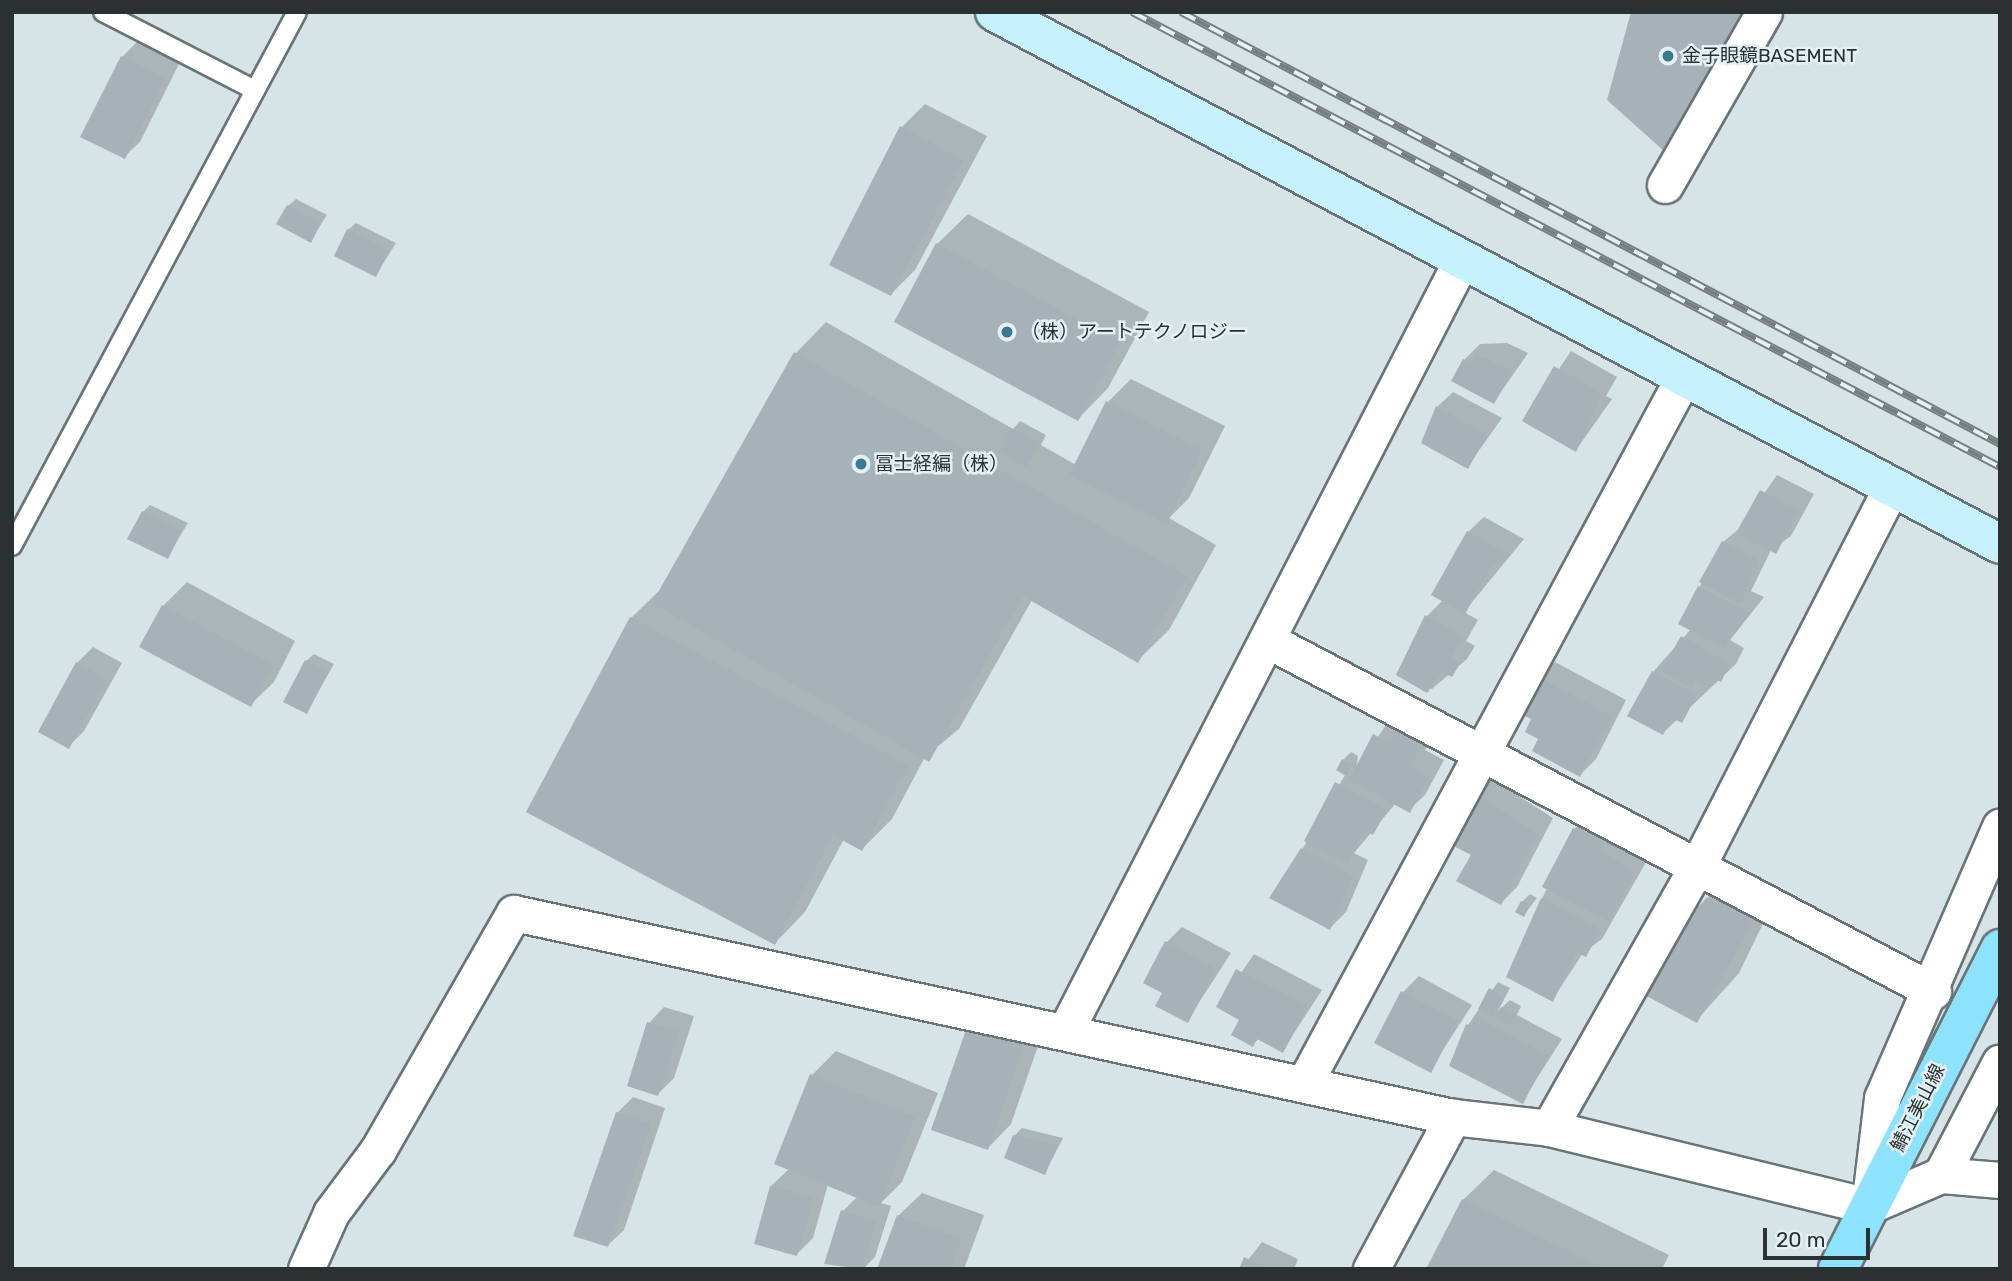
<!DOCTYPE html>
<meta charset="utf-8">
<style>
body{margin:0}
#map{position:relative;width:2012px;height:1281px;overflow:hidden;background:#d6e3e7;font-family:Rubik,"Noto Sans JP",sans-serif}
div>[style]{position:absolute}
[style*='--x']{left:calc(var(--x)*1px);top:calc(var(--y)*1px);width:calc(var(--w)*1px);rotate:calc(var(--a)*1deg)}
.shadow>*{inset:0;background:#0003}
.building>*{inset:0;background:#a6b2b7}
.roads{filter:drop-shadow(2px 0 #697478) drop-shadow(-2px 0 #697478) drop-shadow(0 2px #697478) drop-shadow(0 -2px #697478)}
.lane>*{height:18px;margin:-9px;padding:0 9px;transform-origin:9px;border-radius:9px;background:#fff}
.street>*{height:35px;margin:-17.5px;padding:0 17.5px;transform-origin:17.5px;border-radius:17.5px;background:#fff}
.secondary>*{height:38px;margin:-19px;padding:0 19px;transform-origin:19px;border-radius:19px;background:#c6f1fe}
.primary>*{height:38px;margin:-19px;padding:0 19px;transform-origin:19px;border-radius:19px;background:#8ee3fc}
.rail>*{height:8px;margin-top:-4px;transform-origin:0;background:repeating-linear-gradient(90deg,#e3f0f5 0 16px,#767e80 0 32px);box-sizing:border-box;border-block:2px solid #767e80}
.dots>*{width:19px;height:19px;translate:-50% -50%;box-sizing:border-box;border:4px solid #e3f0f5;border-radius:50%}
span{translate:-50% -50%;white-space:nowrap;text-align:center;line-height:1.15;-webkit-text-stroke:5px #e3f0f5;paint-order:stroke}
.poi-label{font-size:19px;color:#2b3031}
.left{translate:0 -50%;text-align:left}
.street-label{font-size:19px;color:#2b3031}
.frame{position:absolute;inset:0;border:14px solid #2b3031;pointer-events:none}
.scale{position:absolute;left:1763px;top:1228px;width:107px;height:32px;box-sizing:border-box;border:4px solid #2b3031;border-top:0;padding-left:9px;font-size:21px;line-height:24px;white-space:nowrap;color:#2b3031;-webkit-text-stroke:5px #e3f0f5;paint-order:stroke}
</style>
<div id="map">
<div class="shadow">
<div style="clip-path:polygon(1633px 12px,1753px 12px,1695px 118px,1664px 148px)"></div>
<div style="clip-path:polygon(138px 41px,180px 62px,140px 142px,124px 157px,122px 57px)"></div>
<div style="clip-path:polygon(925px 104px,987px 136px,915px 270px,891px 294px,901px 128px)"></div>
<div style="clip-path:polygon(296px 199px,327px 215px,311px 240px,288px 206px)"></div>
<div style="clip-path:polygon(968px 214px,1149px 312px,1108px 388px,1078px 419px,937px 244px)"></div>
<div style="clip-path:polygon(356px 223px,396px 243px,376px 275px,348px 230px)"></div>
<div style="clip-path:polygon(826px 322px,1013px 429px,1020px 421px,1046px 435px,1041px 445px,1076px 465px,1108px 402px,1131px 379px,1225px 426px,1189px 498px,1169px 518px,1216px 545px,1169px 630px,1138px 660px,1032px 600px,959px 729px,925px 757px,892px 819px,862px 849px,844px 839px,805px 912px,775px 943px,631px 618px,662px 588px,796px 353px)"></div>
<div style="clip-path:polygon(1507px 343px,1528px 353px,1494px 402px,1464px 360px,1480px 344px)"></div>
<div style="clip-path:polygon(1571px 351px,1617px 377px,1606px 396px,1612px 399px,1576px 450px,1525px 420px)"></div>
<div style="clip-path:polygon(1453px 392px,1502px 418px,1468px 466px,1437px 407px)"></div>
<div style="clip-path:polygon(1777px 475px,1814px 494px,1791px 536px,1771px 550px,1751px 591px,1764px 597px,1730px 640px,1744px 648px,1736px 664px,1663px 733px,1653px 672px,1691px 629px,1699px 588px,1723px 542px,1741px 527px)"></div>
<div style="clip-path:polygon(150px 505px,188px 523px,167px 557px,143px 512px)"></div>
<div style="clip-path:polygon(1484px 517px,1524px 539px,1464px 612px,1478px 620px,1466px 641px,1475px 646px,1467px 659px,1432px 689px,1399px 675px,1427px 616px,1443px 600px,1468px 532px)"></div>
<div style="clip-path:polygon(187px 582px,295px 641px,274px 682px,250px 705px,163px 606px)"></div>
<div style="clip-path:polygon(93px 647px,122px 663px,84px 731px,68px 747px,77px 663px)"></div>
<div style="clip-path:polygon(314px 654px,334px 664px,307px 712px,306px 661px)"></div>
<div style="clip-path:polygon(1555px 662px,1626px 700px,1596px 759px,1580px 775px,1540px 738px,1533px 719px,1539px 678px)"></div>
<div style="clip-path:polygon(1390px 719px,1436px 730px,1425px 750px,1444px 760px,1425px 795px,1409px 810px,1396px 803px,1354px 853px,1368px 860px,1346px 912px,1330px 928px,1302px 850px,1346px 773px,1343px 760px,1351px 752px,1358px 756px,1356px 770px)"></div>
<div style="clip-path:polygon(1492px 779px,1553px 818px,1517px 887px,1501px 903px,1473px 854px,1476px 795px)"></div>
<div style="clip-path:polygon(1590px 814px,1649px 857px,1602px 939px,1583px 953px,1553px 999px,1542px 899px,1574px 829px)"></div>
<div style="clip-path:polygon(1731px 875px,1775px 899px,1739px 973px,1696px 1021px,1679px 925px)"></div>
<div style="clip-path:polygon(1530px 894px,1537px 898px,1524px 915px,1522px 902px)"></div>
<div style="clip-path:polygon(1182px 927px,1231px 953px,1187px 1021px,1164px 992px,1166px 943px)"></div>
<div style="clip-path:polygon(1254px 954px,1322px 990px,1283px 1050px,1259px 1038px,1253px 1045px,1241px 1019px,1218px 1007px)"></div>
<div style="clip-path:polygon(1419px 976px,1472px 1005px,1430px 1070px,1403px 992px)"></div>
<div style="clip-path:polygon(1498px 982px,1510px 988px,1498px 1011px,1510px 1000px,1521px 1006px,1517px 1015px,1562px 1039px,1522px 1102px,1452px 1065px,1468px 1025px)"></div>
<div style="clip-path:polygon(664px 1007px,694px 1016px,674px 1078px,658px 1094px,649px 1023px)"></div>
<div style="clip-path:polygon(1046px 1023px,1011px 1124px,988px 1148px,969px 1028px)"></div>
<div style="clip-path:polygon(836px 1051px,938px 1093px,902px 1182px,881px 1203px,891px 1206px,875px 1257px,863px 1269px,827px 1263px,843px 1211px,857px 1197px,828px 1184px,813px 1238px,797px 1254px,771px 1186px,789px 1169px,776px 1163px,812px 1075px)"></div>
<div style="clip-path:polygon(633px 1097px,665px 1108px,624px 1230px,608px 1245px,617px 1113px)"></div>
<div style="clip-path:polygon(1022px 1128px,1063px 1138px,1045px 1173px,1014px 1136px)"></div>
<div style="clip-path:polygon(1494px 1170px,1669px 1255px,1662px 1269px,1428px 1269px,1463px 1200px)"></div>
<div style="clip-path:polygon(922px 1193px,984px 1215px,964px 1269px,879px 1269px,898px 1216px)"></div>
<div style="clip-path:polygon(1262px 1242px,1298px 1259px,1294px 1269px,1241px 1269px)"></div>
</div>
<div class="building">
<div style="clip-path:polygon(1631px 12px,1741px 12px,1664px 151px,1607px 100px)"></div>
<div style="clip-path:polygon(121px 56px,165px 78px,125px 159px,80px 137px)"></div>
<div style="clip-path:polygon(900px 126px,964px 160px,891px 296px,829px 265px)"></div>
<div style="clip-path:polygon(287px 205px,321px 223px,311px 243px,276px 224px)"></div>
<div style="clip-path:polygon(347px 229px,389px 251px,376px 277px,334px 256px)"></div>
<div style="clip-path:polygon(936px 243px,1120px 343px,1078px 421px,894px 322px)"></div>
<div style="clip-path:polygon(794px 352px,1187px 576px,1138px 663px,1023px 596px,929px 762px,652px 603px)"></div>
<div style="clip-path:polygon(1476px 355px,1513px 370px,1494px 404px,1451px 381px,1463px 359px,1471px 363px)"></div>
<div style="clip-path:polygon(1554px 366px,1602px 394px,1576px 452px,1522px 421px)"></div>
<div style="clip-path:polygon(1106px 401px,1202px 450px,1166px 524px,1069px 475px)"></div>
<div style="clip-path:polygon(1436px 406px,1487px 435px,1468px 469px,1421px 443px)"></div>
<div style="clip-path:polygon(1011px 428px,1040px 443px,1027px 467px,999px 452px)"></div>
<div style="clip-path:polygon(1760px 490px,1799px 511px,1776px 554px,1736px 533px)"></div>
<div style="clip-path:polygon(142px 511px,182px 531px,168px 559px,127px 539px)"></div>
<div style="clip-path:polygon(1467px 531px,1510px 555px,1491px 567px,1465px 614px,1431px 595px)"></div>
<div style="clip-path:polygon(1722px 541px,1759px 560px,1741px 604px,1699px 582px)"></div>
<div style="clip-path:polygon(1698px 586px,1750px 613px,1724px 648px,1678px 624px)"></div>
<div style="clip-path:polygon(162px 605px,273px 665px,251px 707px,139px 647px)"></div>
<div style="clip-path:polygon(1425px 615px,1463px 636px,1451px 657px,1461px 662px,1452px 677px,1442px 672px,1427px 693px,1396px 675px)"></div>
<div style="clip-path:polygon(630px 617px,908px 765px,862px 851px,833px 835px,775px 945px,526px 812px)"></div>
<div style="clip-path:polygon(1681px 636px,1730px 664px,1721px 682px,1714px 678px,1709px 687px,1696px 680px,1692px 688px,1661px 671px)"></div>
<div style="clip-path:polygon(305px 660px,328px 672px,307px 714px,283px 702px)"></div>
<div style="clip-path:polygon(76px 662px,107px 679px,69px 749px,38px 732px)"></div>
<div style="clip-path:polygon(1652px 671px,1697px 695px,1682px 723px,1672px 718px,1663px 735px,1627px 716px)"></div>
<div style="clip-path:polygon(1538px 677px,1612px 716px,1580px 777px,1532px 751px,1538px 739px,1525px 732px,1531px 719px,1519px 713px)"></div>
<div style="clip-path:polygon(1396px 732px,1421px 746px,1410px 766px,1429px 776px,1410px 813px,1349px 780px,1373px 734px,1390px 743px)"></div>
<div style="clip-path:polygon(1342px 759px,1352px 764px,1346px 776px,1336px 770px)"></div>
<div style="clip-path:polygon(1335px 782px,1387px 810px,1373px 835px,1365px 830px,1347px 864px,1304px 841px)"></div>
<div style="clip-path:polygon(1475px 794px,1538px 834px,1501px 905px,1456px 881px,1471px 855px,1450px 844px)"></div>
<div style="clip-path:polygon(1573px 828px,1604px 844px,1601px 851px,1635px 873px,1609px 921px,1542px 887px)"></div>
<div style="clip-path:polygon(1301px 848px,1353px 876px,1330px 930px,1269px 898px)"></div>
<div style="clip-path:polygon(1541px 898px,1601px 929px,1586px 957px,1576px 952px,1553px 1002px,1506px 977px)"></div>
<div style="clip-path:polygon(1706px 898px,1753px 922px,1697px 1023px,1641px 993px,1677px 924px,1685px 928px)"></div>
<div style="clip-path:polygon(1521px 901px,1530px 905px,1524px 917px,1515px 912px)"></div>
<div style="clip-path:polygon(1165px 941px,1216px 969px,1188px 1023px,1155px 1006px,1162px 993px,1143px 983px)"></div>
<div style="clip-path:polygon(1236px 969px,1308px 1006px,1283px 1053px,1257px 1039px,1253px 1047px,1231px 1035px,1239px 1020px,1216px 1007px)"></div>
<div style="clip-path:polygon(1489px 988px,1503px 996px,1493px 1017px,1478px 1009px)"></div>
<div style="clip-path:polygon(1401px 991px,1458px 1021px,1431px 1073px,1374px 1043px)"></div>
<div style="clip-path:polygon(1501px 1007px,1515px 1014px,1510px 1025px,1496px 1017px)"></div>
<div style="clip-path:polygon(1476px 1017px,1548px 1055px,1523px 1104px,1449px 1066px,1466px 1024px,1471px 1026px)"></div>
<div style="clip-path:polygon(647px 1022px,679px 1032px,658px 1096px,627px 1086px)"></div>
<div style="clip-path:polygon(967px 1027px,1024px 1046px,988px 1150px,931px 1130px)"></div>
<div style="clip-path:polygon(810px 1074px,915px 1117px,879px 1207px,774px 1164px)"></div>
<div style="clip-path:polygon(616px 1112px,651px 1124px,608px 1247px,573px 1236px)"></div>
<div style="clip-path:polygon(1013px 1135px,1057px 1146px,1045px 1175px,1004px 1158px)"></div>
<div style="clip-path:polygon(770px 1186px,814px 1198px,797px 1256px,754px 1244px)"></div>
<div style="clip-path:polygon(1462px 1199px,1605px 1269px,1426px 1269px)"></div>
<div style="clip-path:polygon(841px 1210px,876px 1222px,862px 1269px,824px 1264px)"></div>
<div style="clip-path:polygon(897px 1215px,961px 1239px,951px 1269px,877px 1269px)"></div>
<div style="clip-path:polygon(1244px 1257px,1271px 1269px,1239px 1269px)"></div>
</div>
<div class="roads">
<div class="lane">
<div style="--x:103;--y:12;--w:171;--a:27.2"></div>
<div style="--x:12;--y:546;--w:605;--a:-61.91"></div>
</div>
<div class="street">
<div style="--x:1665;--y:185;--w:199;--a:-60.2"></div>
<div style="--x:1267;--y:640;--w:753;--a:27.79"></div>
<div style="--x:1066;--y:1030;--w:867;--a:-62.81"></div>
<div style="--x:1305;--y:1082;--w:799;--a:-61.77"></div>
<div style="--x:1549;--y:1128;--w:302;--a:-60.5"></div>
<div style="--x:1698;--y:865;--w:424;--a:-62.9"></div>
<div style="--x:1941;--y:1175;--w:127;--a:-62.4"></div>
<div style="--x:1870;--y:1199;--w:102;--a:-83.2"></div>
<div style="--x:1882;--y:1098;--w:296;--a:-66.5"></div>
<div style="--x:306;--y:1269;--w:61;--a:-65.9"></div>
<div style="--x:331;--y:1213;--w:79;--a:-53.3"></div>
<div style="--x:378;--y:1150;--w:273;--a:-60.2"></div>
<div style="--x:514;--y:913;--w:961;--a:12.26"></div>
<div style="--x:1453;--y:1117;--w:97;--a:6.5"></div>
<div style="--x:1549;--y:1128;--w:329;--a:13.7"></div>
<div style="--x:1869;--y:1206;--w:78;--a:-23.3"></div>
<div style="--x:1941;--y:1175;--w:59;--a:4.8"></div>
<div style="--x:1371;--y:1269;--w:173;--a:-61.7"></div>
</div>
<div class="secondary">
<div style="--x:995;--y:12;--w:1137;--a:27.89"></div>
</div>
<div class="primary">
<div style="--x:1838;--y:1269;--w:359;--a:-63.1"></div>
</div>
</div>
<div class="rail">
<div style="--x:1132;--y:12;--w:980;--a:27.66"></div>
<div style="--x:1181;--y:12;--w:926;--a:27.81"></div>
</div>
<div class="dots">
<div style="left:1668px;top:56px;background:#3a798e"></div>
<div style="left:1007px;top:332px;background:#3a798e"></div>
<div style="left:861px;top:464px;background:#3a798e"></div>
</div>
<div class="poi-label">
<span class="left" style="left:1682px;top:56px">金子眼鏡BASEMENT</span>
<span class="left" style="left:1021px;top:332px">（株）アートテクノロジー</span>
<span class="left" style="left:875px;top:464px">冨士経編（株）</span>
</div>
<div class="street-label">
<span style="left:1918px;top:1108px;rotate:-63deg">鯖江美山線</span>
</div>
<div class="frame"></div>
<div class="scale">20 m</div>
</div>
